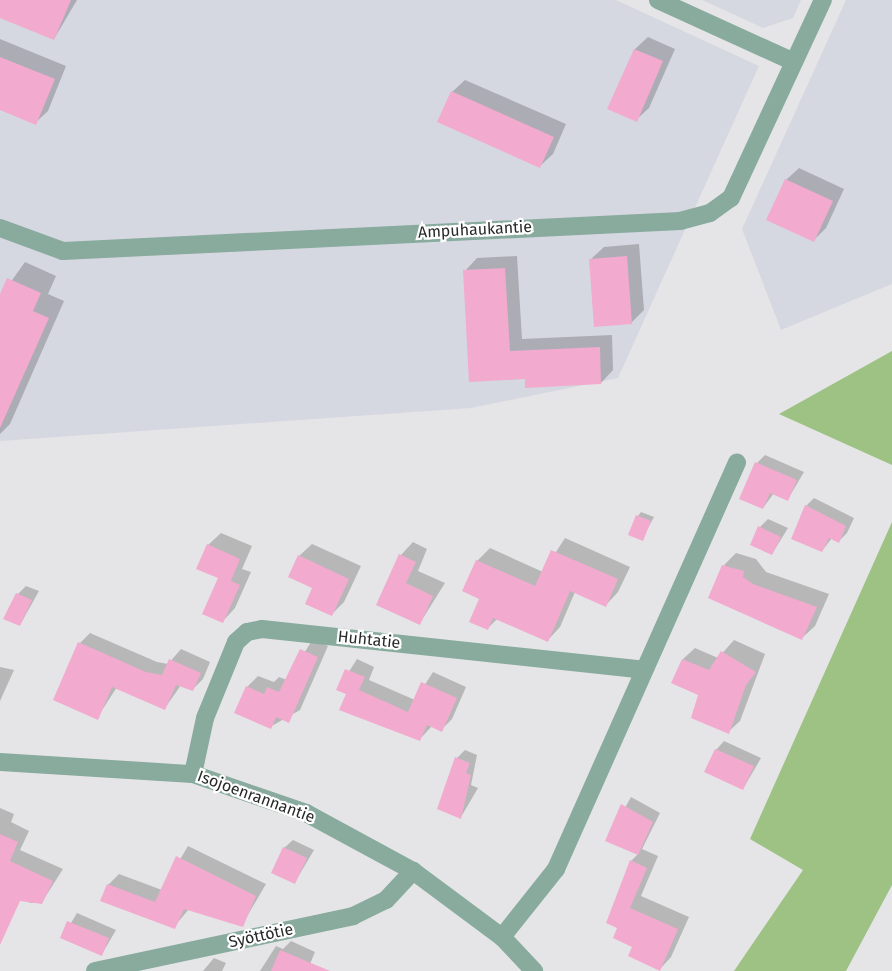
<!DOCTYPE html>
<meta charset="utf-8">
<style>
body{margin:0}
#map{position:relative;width:892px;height:971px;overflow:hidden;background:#e5e5e7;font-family:"Fira Sans",sans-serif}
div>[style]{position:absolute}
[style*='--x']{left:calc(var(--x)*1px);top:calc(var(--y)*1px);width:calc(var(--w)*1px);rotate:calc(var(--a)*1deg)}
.built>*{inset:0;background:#d6d8e1}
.forest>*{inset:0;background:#9dc283}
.shadow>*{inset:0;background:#0003}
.building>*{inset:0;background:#f2aace}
.street>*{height:18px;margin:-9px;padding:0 9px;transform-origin:9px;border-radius:9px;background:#88ab9e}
span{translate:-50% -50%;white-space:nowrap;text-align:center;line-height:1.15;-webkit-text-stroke:4.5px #fff;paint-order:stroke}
.street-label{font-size:16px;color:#282929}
</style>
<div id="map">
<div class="built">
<div style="clip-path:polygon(0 0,616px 0,759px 66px,618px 378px,471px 408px,0 441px)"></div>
<div style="clip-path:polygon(702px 0,801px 0,793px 18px,763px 28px)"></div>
<div style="clip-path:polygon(846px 0,892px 0,892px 284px,781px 330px,742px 229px)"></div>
</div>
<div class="forest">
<div style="clip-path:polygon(892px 351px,892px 465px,779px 414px)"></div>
<div style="clip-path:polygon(892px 522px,892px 885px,846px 971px,734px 971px,803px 870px,750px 839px)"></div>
</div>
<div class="shadow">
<div style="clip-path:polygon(0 0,77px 0,54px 39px,0 16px)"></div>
<div style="clip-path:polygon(648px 37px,675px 49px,649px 108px,636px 120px,609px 108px,635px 49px)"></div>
<div style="clip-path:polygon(0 39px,66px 66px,48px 111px,35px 123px,0 109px)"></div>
<div style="clip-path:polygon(465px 80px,566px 124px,553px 154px,540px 166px,452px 92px)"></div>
<div style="clip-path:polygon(799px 168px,844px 189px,826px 228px,814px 240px,786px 180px)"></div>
<div style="clip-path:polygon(639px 244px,644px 310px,631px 323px,591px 259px,604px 247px)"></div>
<div style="clip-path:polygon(517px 256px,522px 339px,612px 335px,613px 370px,601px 383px,526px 377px,471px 381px,465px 271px,477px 258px)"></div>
<div style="clip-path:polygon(25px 262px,56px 276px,48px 294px,64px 301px,10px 424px,0 434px,0 297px)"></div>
<div style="clip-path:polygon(765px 455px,804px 472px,788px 499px,774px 493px,763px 508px,757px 463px)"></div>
<div style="clip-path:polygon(814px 498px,854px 518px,847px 533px,839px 541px,832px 538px,822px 551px,806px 506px)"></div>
<div style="clip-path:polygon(641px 512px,654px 517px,642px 539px,638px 516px)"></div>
<div style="clip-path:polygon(768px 519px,788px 528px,772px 554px,760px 527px)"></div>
<div style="clip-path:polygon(221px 533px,252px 546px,242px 569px,251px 572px,235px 608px,223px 621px,220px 578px,208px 545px)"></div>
<div style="clip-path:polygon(565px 538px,630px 567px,618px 592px,606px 605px,575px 592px,560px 627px,548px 640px,498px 618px,487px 629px,477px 561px,490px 548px,543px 572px)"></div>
<div style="clip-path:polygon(413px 542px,427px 549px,418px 571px,445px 583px,420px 623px,378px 605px,401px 555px)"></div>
<div style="clip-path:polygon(312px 544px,361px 566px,344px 602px,332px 614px,299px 556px)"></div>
<div style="clip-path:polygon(736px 553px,756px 559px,766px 572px,829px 594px,815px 626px,802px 638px,724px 565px)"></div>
<div style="clip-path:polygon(26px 586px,39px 591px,20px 625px,18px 594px)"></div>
<div style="clip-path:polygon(90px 633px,157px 662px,168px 664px,181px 649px,210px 662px,203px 679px,192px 690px,181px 685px,165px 708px,117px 687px,97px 718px,80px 643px)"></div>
<div style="clip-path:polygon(313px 639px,328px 646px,300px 710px,270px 727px,247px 687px,258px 676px,274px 682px,279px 677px,287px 680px)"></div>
<div style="clip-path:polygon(734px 640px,765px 654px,740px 721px,728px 732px,683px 659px,695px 648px,718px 658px)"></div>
<div style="clip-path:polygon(357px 659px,374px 667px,369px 680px,415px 700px,433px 672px,466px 687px,452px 719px,441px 730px,432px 726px,420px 739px,338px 689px)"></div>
<div style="clip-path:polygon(0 667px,14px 670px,0 701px)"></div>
<div style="clip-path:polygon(724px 741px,761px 758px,743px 789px,716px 750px)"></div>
<div style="clip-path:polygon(465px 750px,477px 755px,471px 785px,478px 788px,461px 817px,457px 758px)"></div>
<div style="clip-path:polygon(631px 797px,660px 813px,642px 849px,658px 856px,641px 896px,689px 917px,671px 957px,660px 969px,619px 927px,631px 861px,639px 853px,607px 840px)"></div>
<div style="clip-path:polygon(0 808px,14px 814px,11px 822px,29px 831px,20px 850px,63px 869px,42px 902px,30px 903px,0 888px)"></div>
<div style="clip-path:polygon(293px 840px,314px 850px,295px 882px,284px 848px)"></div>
<div style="clip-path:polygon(188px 846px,266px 884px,242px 925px,189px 909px,174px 927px,108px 885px,119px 874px,162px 890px)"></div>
<div style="clip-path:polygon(77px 913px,116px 930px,102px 954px,62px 938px)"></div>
<div style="clip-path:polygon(291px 941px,315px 952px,307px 971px,260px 971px,276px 946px,283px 949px)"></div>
<div style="clip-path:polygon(214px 958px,226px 963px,222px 971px,203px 971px)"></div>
</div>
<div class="building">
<div style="clip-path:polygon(0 0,71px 0,54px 40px,0 18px)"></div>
<div style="clip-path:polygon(634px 49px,663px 61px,637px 122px,607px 109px)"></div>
<div style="clip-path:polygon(0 57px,55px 79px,36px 125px,0 110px)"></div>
<div style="clip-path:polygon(451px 91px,554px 137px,540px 168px,437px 122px)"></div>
<div style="clip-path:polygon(785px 179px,833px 201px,814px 242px,766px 220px)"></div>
<div style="clip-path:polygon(627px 256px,632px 324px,594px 327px,589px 259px)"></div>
<div style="clip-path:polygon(505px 268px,510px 351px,600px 347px,601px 384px,525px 388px,525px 379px,469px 382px,463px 270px)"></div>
<div style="clip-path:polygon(7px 278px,41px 293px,33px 311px,49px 318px,0 428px,0 294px)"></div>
<div style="clip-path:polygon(755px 462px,797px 480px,788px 501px,770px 493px,763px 509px,739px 499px)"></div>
<div style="clip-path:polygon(805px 505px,846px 526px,839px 543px,829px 538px,822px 552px,791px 539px)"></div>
<div style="clip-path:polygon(636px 515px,651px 521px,643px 541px,628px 535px)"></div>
<div style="clip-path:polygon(758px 526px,781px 537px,772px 555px,750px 545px)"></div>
<div style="clip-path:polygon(207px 544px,240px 559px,231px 581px,240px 585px,223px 623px,202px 614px,218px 578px,196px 569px)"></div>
<div style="clip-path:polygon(551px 550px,618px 579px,606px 607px,570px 591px,548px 642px,493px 618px,488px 630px,469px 622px,479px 599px,462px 591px,476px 560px,535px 586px)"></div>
<div style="clip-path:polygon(399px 554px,416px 562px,406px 583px,433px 596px,420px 625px,376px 605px)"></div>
<div style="clip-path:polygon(298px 555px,349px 579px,332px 616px,305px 604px,312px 588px,288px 577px)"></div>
<div style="clip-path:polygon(722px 565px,744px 571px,743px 577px,753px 584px,817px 607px,802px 640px,708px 598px)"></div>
<div style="clip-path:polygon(16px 593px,32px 600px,20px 626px,3px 619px)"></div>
<div style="clip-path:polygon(78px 642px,146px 672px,162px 675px,169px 659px,201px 673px,193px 691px,176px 685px,165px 710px,112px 687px,98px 720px,53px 700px)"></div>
<div style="clip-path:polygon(300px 649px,318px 657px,289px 723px,276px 717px,271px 729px,234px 713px,246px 686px,264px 694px,267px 687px,279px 692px)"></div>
<div style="clip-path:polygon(721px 651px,756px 672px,746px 685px,729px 734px,691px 718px,698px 695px,671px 683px,682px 659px,709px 670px)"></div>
<div style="clip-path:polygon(345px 669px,365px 677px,359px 690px,408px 712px,421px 682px,457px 698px,442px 732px,427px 725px,420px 741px,339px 710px,346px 694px,336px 690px)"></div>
<div style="clip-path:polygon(715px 749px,754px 766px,743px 790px,704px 772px)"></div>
<div style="clip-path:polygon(455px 757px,470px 763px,466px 773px,471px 775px,461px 819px,437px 809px)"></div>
<div style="clip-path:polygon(621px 804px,653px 822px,638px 855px,605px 841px)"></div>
<div style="clip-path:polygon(0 834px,18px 842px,10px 861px,53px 881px,42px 904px,20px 901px,0 945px)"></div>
<div style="clip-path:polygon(283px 847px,307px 858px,295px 884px,271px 873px)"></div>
<div style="clip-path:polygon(176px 856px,256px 896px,243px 927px,184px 909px,175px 929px,100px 901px,107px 884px,155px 902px)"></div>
<div style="clip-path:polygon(630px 860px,647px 868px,630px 908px,678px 929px,660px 971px,628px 956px,632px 947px,613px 938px,617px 928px,606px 923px)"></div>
<div style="clip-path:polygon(67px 921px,109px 938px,102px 956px,60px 938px)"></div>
<div style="clip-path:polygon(280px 950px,330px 971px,271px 971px)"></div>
</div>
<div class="street">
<div style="--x:658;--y:0;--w:149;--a:24.5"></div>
<div style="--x:0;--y:228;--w:67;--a:20.1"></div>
<div style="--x:63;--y:251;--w:618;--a:-2.78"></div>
<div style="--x:680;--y:221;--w:31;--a:-15"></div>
<div style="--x:710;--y:213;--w:26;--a:-36"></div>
<div style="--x:731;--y:198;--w:218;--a:-65.1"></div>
<div style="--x:0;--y:762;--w:193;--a:3.6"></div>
<div style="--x:193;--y:774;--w:120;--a:19"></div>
<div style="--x:306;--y:813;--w:122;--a:28.5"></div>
<div style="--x:413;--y:871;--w:111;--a:36.6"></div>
<div style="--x:502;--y:937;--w:47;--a:46.7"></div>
<div style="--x:193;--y:774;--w:57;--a:-77.9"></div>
<div style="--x:205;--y:718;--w:82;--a:-67.8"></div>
<div style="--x:236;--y:642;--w:15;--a:-42"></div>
<div style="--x:247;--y:632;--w:15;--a:-11"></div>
<div style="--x:262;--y:629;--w:384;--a:6.1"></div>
<div style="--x:502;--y:937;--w:87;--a:-51.5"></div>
<div style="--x:556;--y:869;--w:445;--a:-66"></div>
<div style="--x:95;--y:971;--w:264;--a:-12"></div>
<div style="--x:353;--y:916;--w:37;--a:-26"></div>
<div style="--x:386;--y:900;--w:40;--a:-47"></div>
</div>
<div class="street-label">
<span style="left:475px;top:230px;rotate:-3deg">Ampuhaukantie</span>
<span style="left:369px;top:640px;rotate:6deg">Huhtatie</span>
<span style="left:256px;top:797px;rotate:20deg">Isojoenrannantie</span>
<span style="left:261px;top:936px;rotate:-12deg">Syöttötie</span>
</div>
</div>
